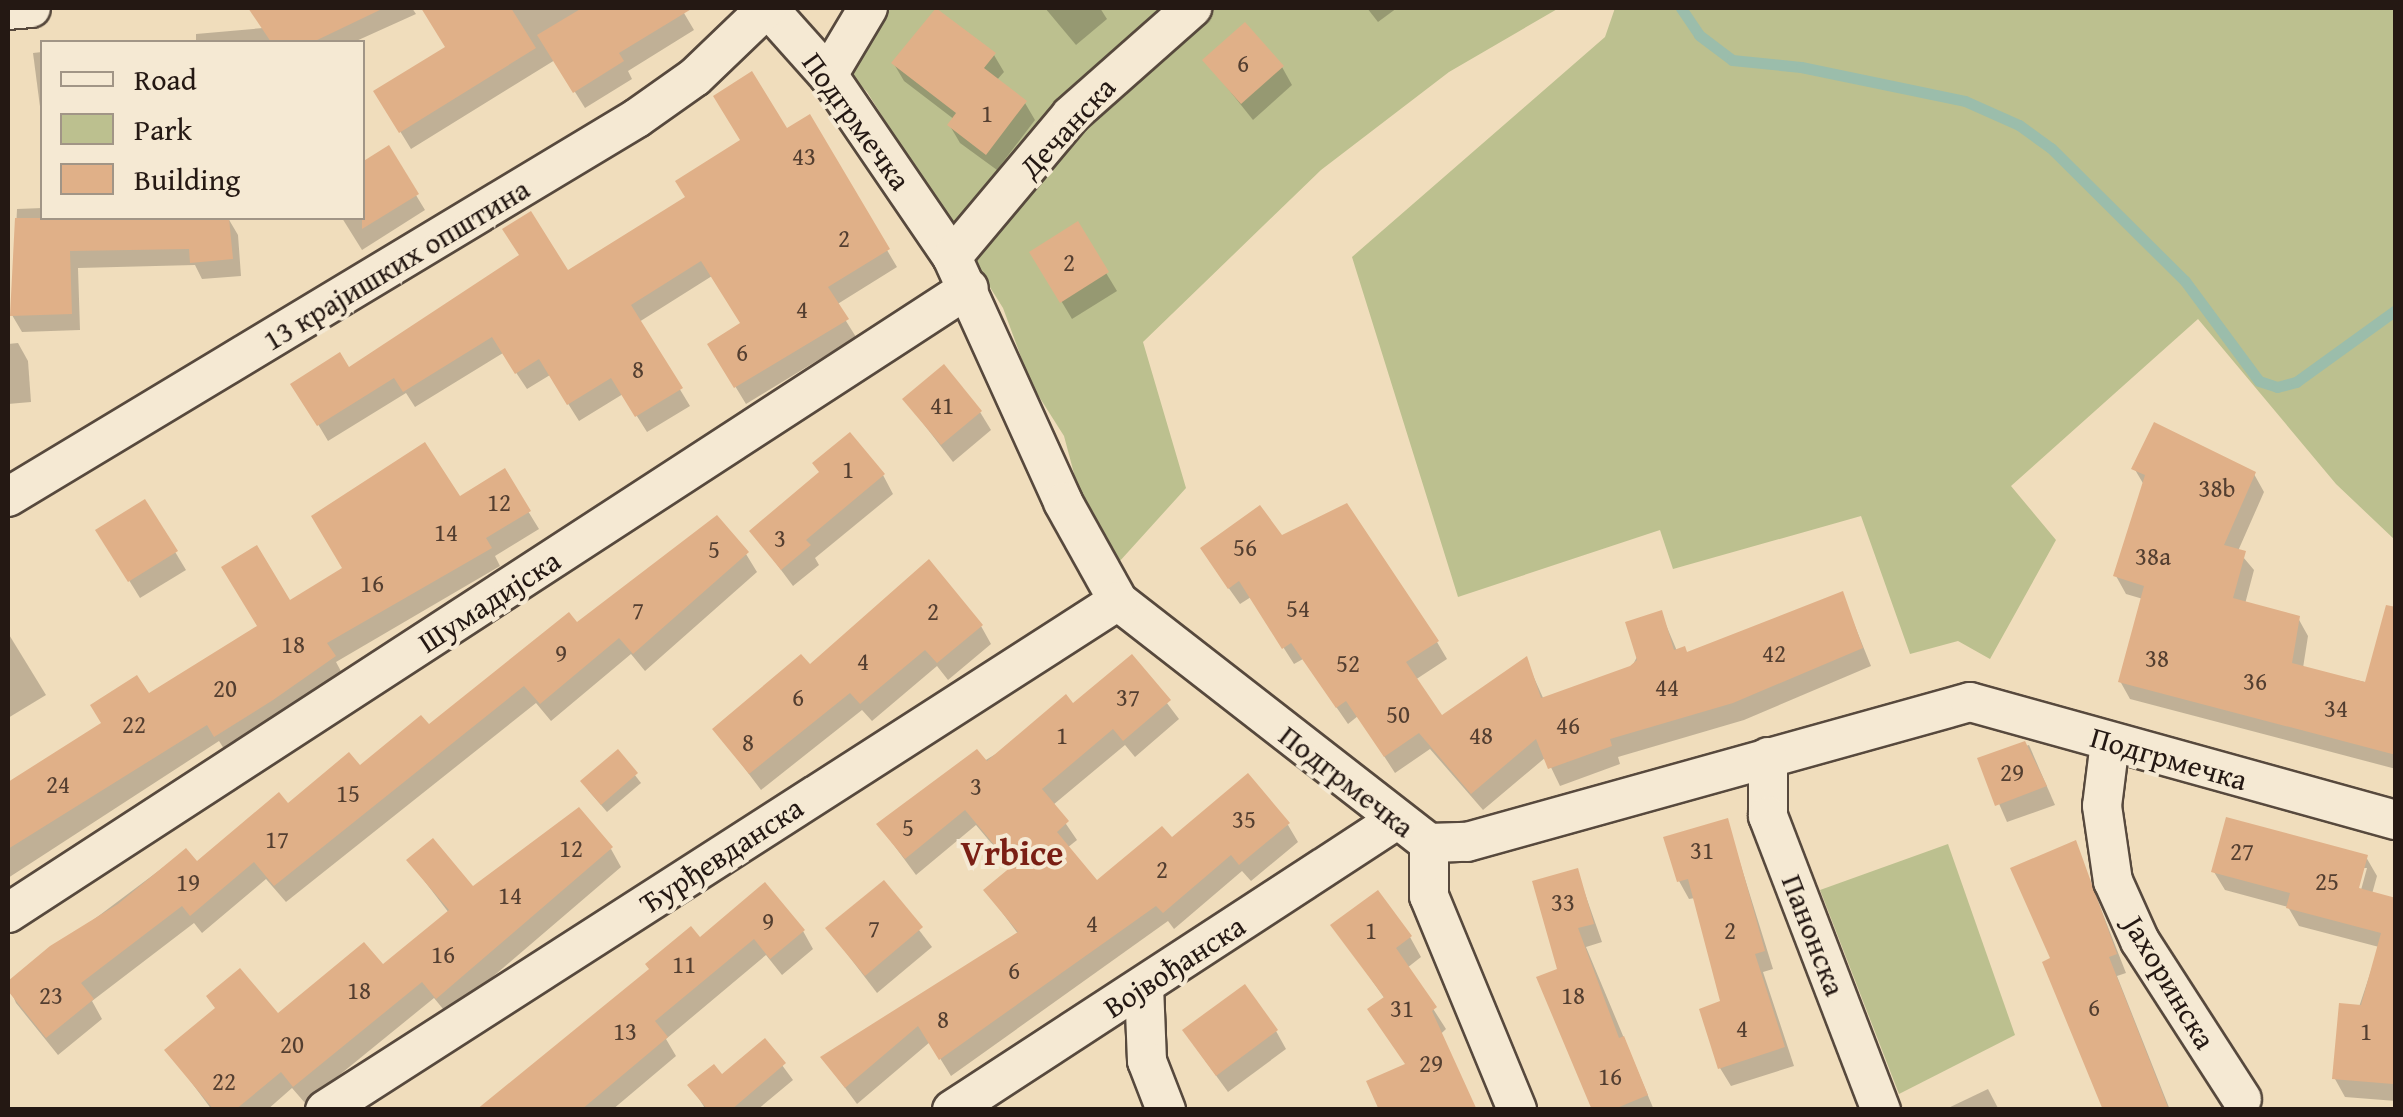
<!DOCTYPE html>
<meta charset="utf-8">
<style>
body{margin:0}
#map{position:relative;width:2403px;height:1117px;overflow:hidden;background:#f0ddbc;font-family:"Gentium Book Plus",serif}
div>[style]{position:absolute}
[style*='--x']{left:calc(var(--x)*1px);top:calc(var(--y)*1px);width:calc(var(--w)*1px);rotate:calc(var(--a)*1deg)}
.green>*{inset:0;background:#bcc08f}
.shadow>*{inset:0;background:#0003}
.stream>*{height:11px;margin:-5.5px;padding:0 5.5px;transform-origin:5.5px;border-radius:5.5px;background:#9bbdab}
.building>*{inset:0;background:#e0b088}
.roads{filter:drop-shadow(2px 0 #57493d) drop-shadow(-2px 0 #57493d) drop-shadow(0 2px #57493d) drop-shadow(0 -2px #57493d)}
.street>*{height:38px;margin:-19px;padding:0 19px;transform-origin:19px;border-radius:19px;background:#f5e9d3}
span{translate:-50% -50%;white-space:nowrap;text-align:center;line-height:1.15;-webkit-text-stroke:8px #f5e9d3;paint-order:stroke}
.number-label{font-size:25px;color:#533e30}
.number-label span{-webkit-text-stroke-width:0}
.street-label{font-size:30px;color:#241813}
.quarter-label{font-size:35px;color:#7a1f14;font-weight:700}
.frame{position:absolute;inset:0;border:10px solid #241813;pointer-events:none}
.legend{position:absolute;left:40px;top:40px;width:325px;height:180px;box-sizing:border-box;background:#f5e9d3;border:2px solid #a19586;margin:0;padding:12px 18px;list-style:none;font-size:30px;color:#241813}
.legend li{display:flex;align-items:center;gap:20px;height:50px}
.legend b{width:50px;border:2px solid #a19586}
</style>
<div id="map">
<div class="green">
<div style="clip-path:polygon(886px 8px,1559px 8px,1449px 72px,1321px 170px,1143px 342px,1186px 488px,1119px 562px,1084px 511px,1064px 436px,1031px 384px,1003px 308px,867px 92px,846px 70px)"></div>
<div style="clip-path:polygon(1615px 8px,2395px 8px,2395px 540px,2336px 484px,2198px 319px,2011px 486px,2056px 540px,1990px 659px,1958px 641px,1910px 654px,1861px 516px,1673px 569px,1660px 530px,1458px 597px,1352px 257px,1605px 37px)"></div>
<div style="clip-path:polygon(1948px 844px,2015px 1035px,1899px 1094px,1820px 890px)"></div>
</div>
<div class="shadow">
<div style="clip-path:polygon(251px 8px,412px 8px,416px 14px,354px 42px,176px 42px,196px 41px,196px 34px,263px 28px)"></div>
<div style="clip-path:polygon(485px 8px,681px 8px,694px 30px,628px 71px,632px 79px,585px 108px,555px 60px,411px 149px,376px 92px,448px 48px,441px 35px)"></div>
<div style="clip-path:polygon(1045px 8px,1100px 8px,1107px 19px,1076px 45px)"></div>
<div style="clip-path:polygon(1367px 8px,1397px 8px,1378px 22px)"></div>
<div style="clip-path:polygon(42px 52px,42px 122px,33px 53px)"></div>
<div style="clip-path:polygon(994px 55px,1004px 72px,996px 81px,1025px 103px,1035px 120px,997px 170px,960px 143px,950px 126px,955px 120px,904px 81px,894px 64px)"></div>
<div style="clip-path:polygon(1205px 60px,1282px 67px,1292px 85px,1253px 120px)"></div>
<div style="clip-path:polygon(809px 118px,897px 267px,836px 305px,856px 337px,746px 404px,710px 345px,743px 325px,712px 276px,639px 322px,690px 406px,647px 432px,623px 394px,579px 421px,550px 375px,527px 389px,503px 353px,415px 407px,406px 393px,328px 441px,294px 384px,348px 371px,567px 274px)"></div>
<div style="clip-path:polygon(388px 149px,425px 210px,362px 250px,342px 218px,362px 218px)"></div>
<div style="clip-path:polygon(42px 208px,42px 218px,163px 218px,163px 224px,228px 218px,238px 235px,241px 276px,202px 279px,195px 265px,78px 268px,80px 330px,22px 332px,12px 315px,17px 209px)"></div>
<div style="clip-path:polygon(1077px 225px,1117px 291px,1072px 319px,1032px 252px)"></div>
<div style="clip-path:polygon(18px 343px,28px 361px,31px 402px,8px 404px,8px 344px)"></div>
<div style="clip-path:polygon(905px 400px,980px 412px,991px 430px,953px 462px)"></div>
<div style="clip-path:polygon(2134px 468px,2254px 474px,2264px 492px,2238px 551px,2254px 570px,2245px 604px,2298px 618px,2308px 636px,2303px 668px,2396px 689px,2396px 769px,2130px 699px,2120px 681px,2143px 599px,2126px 594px,2116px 576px,2144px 485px)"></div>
<div style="clip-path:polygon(504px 472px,539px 529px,495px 556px,500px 566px,336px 662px,343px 675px,226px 752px,219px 741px,8px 878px,8px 783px)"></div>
<div style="clip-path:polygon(883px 475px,893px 494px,815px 558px,819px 565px,793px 586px,752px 531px)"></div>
<div style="clip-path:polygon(145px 502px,186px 570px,140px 598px,109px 548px)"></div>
<div style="clip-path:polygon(1281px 538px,1437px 642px,1447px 659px,1415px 680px,1441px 719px,1526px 660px,1544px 700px,1631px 668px,1661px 613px,1677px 651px,1687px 655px,1842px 594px,1871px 666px,1744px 720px,1618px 757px,1620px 764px,1560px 786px,1546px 757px,1483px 810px,1430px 749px,1395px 773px,1358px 716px,1348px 724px,1303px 659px,1294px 664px,1251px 597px,1240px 604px,1213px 566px)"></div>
<div style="clip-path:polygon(746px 554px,757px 572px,645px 671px,631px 654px,551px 721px,536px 703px,286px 902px,266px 879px,202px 933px,194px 923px,92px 1001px,102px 1019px,58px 1055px,16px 1003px,8px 984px,185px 851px,196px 865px,429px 728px,577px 625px)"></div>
<div style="clip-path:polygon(981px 626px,991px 644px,948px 680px,937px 666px,872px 721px,862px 710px,761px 790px,715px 729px,810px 668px)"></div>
<div style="clip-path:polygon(8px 633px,46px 695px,8px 718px)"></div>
<div style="clip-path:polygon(1132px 657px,1179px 719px,1135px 757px,1125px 745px,1053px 805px,1077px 840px,1067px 848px,1096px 883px,1171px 841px,1288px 825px,1298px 842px,1251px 881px,1242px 871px,1174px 929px,1168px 921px,951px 1076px,930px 1042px,857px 1104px,823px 1058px,1019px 935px,986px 891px,1013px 869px,976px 825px,916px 875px,879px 825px,1073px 707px)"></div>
<div style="clip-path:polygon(2029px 745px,2055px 805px,2007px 822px,1980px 760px)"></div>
<div style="clip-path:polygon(618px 753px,641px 783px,607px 812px,588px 790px)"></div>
<div style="clip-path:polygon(1727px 821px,1773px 969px,1763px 972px,1794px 1066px,1731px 1086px,1720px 1068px,1723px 1003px,1695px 898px,1689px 899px,1679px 881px)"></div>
<div style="clip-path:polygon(2075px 843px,2126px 973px,2117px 976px,2170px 1110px,2105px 1110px,2053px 960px)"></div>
<div style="clip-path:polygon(611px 849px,621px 867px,448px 1015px,434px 998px,305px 1103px,292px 1088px,267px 1110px,212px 1110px,168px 1051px,277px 1017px,383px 968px,449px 913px,409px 861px,473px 889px)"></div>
<div style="clip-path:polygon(evenodd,2366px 857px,2377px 876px,2372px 894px,2396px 900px,2396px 1101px,2345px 1097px,2335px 1079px,2379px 947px,2299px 926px,2288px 907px,2225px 890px,2214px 872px,2366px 857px,2362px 868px,2367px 868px,2358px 901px,2353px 899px,2362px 868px)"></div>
<div style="clip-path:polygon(1577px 871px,1602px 942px,1586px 947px,1654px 1110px,1595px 1110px,1560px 970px)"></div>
<div style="clip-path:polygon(883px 883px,932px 947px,877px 993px,828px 929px)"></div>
<div style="clip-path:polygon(1333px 925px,1410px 937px,1421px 957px,1407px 968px,1446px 1029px,1407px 1066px,1385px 999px)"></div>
<div style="clip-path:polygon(803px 931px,813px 949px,782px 975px,766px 955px,666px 1039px,676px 1056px,612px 1110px,481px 1110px,700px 941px)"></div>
<div style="clip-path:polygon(1276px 1031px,1286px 1049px,1228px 1092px,1196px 1048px)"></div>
<div style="clip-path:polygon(765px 1042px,793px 1080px,757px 1110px,706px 1110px,691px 1086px,722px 1077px)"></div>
<div style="clip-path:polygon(1988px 1089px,1999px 1110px,1944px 1110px)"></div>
</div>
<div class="stream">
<div style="--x:1681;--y:8;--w:32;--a:56"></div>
<div style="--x:1699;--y:35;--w:41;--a:37.1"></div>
<div style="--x:1732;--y:60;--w:69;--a:5.8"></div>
<div style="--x:1801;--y:67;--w:167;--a:11.7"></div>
<div style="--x:1965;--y:101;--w:59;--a:24"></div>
<div style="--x:2019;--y:125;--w:39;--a:36"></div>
<div style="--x:2051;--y:148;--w:189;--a:44.8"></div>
<div style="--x:2185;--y:281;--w:124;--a:53.5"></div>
<div style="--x:2259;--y:381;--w:19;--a:18"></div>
<div style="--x:2277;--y:387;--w:20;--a:-15"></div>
<div style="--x:2296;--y:382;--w:123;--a:-35.8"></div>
</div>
<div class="building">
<div style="clip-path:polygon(248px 8px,384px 8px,313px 42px,271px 42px)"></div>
<div style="clip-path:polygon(421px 8px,511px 8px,536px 48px,399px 133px,373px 91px,445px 47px)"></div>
<div style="clip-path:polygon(582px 8px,693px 8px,619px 53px,624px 61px,573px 93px,537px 35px)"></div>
<div style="clip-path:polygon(936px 8px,996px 53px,984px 68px,1027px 101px,986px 155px,947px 125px,956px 113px,891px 63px)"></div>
<div style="clip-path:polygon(1245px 22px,1284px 66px,1241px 104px,1202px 60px)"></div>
<div style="clip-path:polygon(752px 71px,787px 128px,810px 114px,890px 249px,828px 287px,849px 319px,734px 388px,707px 344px,740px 323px,701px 261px,631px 305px,683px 388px,635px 417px,611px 378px,567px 405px,539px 359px,515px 374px,492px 337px,403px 392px,394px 378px,317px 426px,290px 384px,340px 352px,349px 367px,519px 255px,502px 229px,531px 211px,568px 270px,685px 197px,675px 181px,740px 140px,713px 96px)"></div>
<div style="clip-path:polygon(389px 145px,419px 194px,362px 229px,362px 162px)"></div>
<div style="clip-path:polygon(15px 218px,229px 218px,233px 259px,190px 263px,189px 249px,70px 251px,72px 314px,10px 316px)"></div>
<div style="clip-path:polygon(1078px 221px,1109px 272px,1060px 303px,1029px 252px)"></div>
<div style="clip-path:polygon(944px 364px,982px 411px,941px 445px,902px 399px)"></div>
<div style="clip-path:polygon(2154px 422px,2256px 472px,2224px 545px,2246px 551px,2233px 598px,2300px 616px,2292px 663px,2365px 682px,2386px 605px,2396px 607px,2396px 755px,2118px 682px,2144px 586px,2113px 576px,2145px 475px,2131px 469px)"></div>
<div style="clip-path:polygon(850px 432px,885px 474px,806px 540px,811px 545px,781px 570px,749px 531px,819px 472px,812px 463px)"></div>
<div style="clip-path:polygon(425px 442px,460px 496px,505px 468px,531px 511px,486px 538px,492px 548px,327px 643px,336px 656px,273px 700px,214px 737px,207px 725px,8px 849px,8px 782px,101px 723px,90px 705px,137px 675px,149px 693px,257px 626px,221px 567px,257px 545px,290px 600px,342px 568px,311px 516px)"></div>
<div style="clip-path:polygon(145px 499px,178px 551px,128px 582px,95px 530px)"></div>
<div style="clip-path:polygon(1347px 503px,1439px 641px,1406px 662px,1442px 715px,1527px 656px,1541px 698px,1630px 666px,1637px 660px,1625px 622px,1662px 610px,1674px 650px,1685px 646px,1687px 652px,1843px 591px,1863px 648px,1733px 703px,1610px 739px,1612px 746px,1548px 769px,1536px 739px,1471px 794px,1419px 733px,1384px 757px,1346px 701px,1336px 708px,1291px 643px,1282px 649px,1239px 581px,1228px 589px,1200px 548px,1260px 505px,1282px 535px)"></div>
<div style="clip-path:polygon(717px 515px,749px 552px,633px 654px,619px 638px,540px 704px,524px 686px,274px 886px,254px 862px,190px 916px,182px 906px,81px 983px,94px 999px,46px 1038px,8px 991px,8px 981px,50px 946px,118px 904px,186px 848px,197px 861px,279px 792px,288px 803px,349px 752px,360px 765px,421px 715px,429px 724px,569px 612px,577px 622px)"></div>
<div style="clip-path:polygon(929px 559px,983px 625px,937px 663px,925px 650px,860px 704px,850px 693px,749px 774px,712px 729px,801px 654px,810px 664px)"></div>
<div style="clip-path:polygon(1132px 654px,1171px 700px,1123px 741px,1113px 729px,1042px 789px,1069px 821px,1057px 832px,1097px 880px,1162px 826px,1172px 837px,1248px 773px,1290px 823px,1239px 865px,1231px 855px,1163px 913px,1156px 906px,939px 1060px,918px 1026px,845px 1088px,820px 1057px,1018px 932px,983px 890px,1012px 866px,965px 810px,905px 859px,876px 824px,977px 749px,987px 761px,1066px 694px,1073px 703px)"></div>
<div style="clip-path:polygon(2025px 741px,2047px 786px,1995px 806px,1977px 758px)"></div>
<div style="clip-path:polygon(618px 749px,638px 773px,601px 805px,580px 781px)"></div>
<div style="clip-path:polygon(579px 807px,613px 847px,436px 999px,422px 982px,293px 1087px,281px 1072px,235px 1110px,214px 1110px,164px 1050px,215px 1008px,206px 996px,240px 968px,278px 1013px,364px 942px,383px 964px,449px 910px,406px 860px,433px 838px,473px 886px)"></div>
<div style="clip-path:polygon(2226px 817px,2368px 855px,2359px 888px,2396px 898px,2393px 1084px,2332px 1079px,2339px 1003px,2361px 1005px,2381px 933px,2286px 908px,2290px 893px,2211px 872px)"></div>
<div style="clip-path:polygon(1728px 818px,1765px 951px,1755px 954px,1785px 1047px,1718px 1069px,1699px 1009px,1720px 1001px,1688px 879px,1677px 882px,1663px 837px)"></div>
<div style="clip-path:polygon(2076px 840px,2117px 954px,2109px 957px,2169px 1110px,2103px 1110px,2042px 962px,2050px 958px,2010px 868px)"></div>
<div style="clip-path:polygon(1578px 868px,1594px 924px,1578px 928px,1619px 1038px,1624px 1036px,1648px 1095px,1612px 1110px,1592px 1110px,1536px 977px,1557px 969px,1532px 881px)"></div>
<div style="clip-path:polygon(884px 880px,923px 927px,865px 976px,825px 928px)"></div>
<div style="clip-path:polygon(765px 882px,805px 930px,770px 959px,754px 939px,655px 1021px,668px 1037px,581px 1110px,476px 1110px,649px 969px,645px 964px,691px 926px,700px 937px)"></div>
<div style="clip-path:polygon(1378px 890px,1412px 936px,1396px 948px,1437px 1007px,1432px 1011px,1477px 1110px,1379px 1110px,1366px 1081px,1405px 1064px,1367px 1009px,1384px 997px,1330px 925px)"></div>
<div style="clip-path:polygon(1245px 984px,1278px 1030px,1216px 1076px,1182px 1030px)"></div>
<div style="clip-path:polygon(765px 1038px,786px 1063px,731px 1110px,708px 1110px,687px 1085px,714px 1064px,722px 1074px)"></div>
</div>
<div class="roads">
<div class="street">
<div style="--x:768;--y:8;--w:90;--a:48.2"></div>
<div style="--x:828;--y:75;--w:220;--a:55.7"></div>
<div style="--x:952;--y:257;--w:269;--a:65.6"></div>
<div style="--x:1063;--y:502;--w:113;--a:60.9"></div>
<div style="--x:1118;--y:601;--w:394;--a:37.9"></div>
<div style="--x:1429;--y:843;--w:38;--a:-2"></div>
<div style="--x:1467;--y:842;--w:522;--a:-15.55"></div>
<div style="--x:1970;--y:702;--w:442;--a:15.5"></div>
<div style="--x:8;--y:10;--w:23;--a:-5"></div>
<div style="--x:828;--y:75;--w:78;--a:-59.2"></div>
<div style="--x:952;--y:257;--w:185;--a:-50"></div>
<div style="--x:1071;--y:115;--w:162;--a:-41.5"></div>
<div style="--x:8;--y:497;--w:734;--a:-31.07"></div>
<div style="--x:637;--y:118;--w:71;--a:-35.3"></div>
<div style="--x:695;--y:77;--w:100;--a:-43.8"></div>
<div style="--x:2110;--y:742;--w:64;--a:97.1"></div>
<div style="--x:2102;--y:806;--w:76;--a:81.7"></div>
<div style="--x:2113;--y:881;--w:66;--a:65.8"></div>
<div style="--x:2140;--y:941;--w:188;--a:57.2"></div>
<div style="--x:1768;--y:757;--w:59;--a:90"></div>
<div style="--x:1768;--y:816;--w:315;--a:69"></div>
<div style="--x:1429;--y:843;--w:53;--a:90"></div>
<div style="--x:1429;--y:896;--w:231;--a:67.6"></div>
<div style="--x:8;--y:913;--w:1146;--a:-33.04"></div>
<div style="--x:1144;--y:986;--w:75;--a:87.7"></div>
<div style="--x:1147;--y:1061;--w:53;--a:68.8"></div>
<div style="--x:325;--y:1110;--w:942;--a:-32.7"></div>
<div style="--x:952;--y:1110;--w:529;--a:-33.12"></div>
</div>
</div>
<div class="number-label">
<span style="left:1243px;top:63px">6</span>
<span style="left:987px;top:113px">1</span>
<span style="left:804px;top:156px">43</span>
<span style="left:844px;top:238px">2</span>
<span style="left:1069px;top:262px">2</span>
<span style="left:802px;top:309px">4</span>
<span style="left:742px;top:352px">6</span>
<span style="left:638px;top:369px">8</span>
<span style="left:942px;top:405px">41</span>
<span style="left:848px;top:469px">1</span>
<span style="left:2217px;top:488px">38b</span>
<span style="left:499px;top:502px">12</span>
<span style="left:446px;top:532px">14</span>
<span style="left:780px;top:538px">3</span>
<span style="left:1245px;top:547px">56</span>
<span style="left:714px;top:549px">5</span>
<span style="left:2153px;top:556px">38a</span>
<span style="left:372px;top:583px">16</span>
<span style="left:1298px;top:608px">54</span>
<span style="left:638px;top:610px">7</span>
<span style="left:933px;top:611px">2</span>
<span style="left:293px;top:644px">18</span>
<span style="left:561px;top:653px">9</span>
<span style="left:1774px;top:653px">42</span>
<span style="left:2157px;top:658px">38</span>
<span style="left:863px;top:661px">4</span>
<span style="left:1348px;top:663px">52</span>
<span style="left:2255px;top:681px">36</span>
<span style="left:1667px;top:687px">44</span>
<span style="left:225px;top:688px">20</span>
<span style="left:798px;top:697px">6</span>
<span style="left:1128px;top:697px">37</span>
<span style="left:2336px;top:708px">34</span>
<span style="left:1398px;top:714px">50</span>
<span style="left:134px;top:724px">22</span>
<span style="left:1568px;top:725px">46</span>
<span style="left:1062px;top:735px">1</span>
<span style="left:1481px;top:735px">48</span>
<span style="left:748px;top:742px">8</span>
<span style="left:2012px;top:772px">29</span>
<span style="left:58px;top:784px">24</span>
<span style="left:976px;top:786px">3</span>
<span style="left:348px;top:793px">15</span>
<span style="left:1244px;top:819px">35</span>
<span style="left:908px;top:827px">5</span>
<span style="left:277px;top:839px">17</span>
<span style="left:571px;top:848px">12</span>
<span style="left:1702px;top:850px">31</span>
<span style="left:2242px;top:851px">27</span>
<span style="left:1162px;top:869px">2</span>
<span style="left:2327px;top:881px">25</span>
<span style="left:188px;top:882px">19</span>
<span style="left:510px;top:895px">14</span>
<span style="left:1563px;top:902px">33</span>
<span style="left:768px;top:921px">9</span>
<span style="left:1092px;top:923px">4</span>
<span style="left:874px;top:928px">7</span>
<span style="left:1371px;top:930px">1</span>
<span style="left:1730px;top:930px">2</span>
<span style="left:443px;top:954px">16</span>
<span style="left:684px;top:964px">11</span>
<span style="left:1014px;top:970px">6</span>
<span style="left:359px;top:990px">18</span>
<span style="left:51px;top:995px">23</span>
<span style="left:1573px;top:995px">18</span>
<span style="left:2094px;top:1007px">6</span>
<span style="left:1402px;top:1008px">31</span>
<span style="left:943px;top:1019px">8</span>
<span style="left:1742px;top:1028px">4</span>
<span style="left:625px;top:1031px">13</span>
<span style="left:2366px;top:1031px">1</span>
<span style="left:292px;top:1044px">20</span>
<span style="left:1431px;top:1063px">29</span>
<span style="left:1610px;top:1076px">16</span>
<span style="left:224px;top:1081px">22</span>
</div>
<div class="street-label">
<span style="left:857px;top:121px;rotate:54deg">Подгрмечка</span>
<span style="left:1067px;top:127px;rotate:-47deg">Дечанска</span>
<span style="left:396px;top:264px;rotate:-31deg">13 крајишких општина</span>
<span style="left:489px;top:601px;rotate:-33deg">Шумадијска</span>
<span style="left:2169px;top:758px;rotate:16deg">Подгрмечка</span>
<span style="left:1347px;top:781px;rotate:38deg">Подгрмечка</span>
<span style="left:721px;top:855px;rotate:-33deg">Ђурђевданска</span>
<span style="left:1814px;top:935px;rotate:69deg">Панонска</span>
<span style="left:1174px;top:966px;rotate:-33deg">Војвођанска</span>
<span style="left:2170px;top:982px;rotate:59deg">Јахоринска</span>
</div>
<div class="quarter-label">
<span style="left:1012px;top:853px">Vrbice</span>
</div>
<div class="frame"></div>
<ul class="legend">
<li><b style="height:12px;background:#f5e9d3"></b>Road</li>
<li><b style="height:28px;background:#bcc08f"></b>Park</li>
<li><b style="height:28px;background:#e0b088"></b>Building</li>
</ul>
</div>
